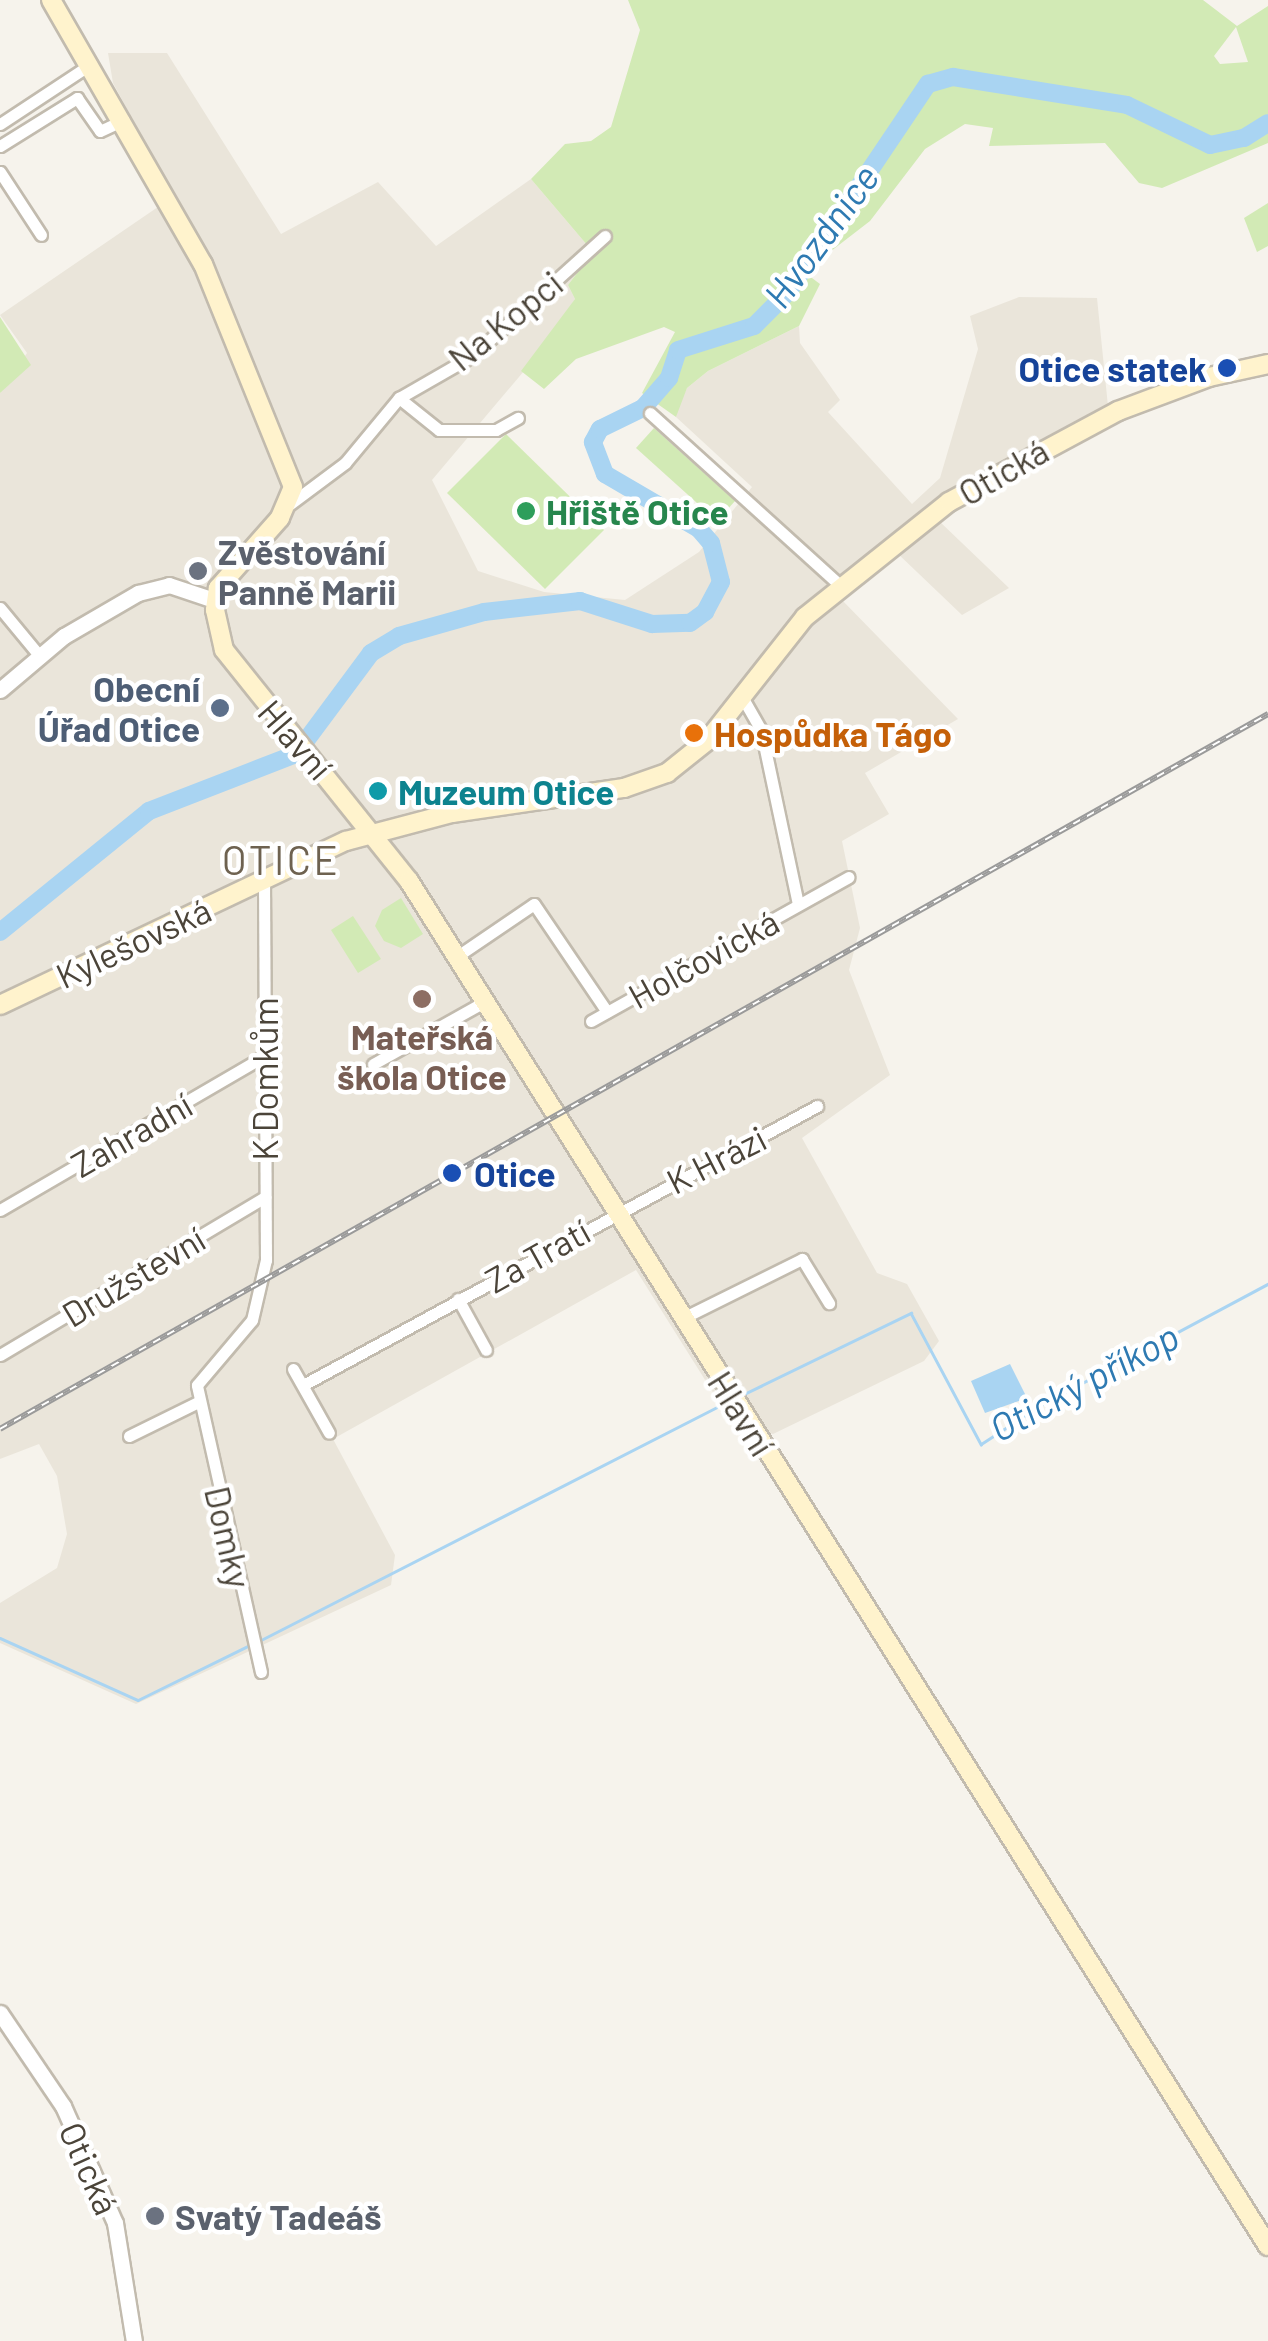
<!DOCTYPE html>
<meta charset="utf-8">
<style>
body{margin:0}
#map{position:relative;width:1268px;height:2341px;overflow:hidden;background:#f6f3ec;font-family:Barlow,sans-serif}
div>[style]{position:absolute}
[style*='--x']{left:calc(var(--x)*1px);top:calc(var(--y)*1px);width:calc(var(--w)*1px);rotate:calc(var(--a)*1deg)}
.residential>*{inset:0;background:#eae5da}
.green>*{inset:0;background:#d2eab5}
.water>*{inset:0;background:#a9d4f2}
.stream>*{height:2.5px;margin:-1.25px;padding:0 1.25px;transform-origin:1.25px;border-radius:1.25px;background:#a9d4f2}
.river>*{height:18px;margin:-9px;padding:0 9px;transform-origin:9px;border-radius:9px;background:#a9d4f2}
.roads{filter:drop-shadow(2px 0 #c2bbae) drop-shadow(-2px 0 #c2bbae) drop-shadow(0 2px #c2bbae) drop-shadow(0 -2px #c2bbae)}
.minor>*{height:11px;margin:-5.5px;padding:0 5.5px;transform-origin:5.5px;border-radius:5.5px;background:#fff}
.tertiary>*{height:15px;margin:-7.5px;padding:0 7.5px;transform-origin:7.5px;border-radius:7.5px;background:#fff}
.secondary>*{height:18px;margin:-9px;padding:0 9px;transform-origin:9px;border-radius:9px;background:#fff3cd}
.rail>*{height:6px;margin-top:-3px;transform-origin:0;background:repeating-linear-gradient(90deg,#fff 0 8px,#9a9a9a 0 16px);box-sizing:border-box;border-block:2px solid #9a9a9a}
.dots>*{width:28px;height:28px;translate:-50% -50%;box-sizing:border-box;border:5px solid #fff;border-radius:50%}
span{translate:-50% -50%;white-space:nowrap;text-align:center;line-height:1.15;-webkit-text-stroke:9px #fff;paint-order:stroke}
.street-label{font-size:35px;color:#4b4439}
.transit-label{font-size:35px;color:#164399;font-weight:700}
.right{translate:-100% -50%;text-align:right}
.left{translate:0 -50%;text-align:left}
.leisure-label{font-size:35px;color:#27864d;font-weight:700}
.worship-label{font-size:35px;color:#5b616d;font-weight:700}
.service-label{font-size:35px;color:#4e5e75;font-weight:700}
.food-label{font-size:35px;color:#c56008;font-weight:700}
.culture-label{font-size:35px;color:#0d838f;font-weight:700}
.education-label{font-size:35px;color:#785e54;font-weight:700}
.water-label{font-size:38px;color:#2e7ab2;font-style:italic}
.quarter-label{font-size:40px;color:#6e6250;letter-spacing:2.5px}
</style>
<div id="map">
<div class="residential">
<div style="clip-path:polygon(108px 53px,167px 53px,281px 234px,378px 182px,436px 246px,531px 179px,593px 252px,568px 285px,575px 299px,551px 339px,432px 480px,478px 571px,544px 592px,625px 600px,699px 552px,752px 487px,676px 417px,678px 406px,687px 388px,708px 371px,799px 326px,800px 343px,840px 400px,828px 412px,912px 504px,940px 478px,978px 349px,970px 316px,1019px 297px,1097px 298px,1110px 426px,1037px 459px,938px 520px,1009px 588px,962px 615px,895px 551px,841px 599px,958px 719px,865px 773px,889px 814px,842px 841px,860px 928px,849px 970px,890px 1075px,802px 1138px,877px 1273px,907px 1284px,939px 1341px,924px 1361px,773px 1434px,729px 1418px,636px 1270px,333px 1439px,395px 1555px,391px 1585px,136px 1704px,0 1643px,0 1603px,57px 1568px,67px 1534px,57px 1476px,39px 1444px,0 1459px,0 393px,27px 353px,0 315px,174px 196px,113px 83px)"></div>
</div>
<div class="green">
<div style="clip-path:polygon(evenodd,628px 0,1203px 0,1237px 26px,1268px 6px,1268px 143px,1162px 188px,1139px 183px,1105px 143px,989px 146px,993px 128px,965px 124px,925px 149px,870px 221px,804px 272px,820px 284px,799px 326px,708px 371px,687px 388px,676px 417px,642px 393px,675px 332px,664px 327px,576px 359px,544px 389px,521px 371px,575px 299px,568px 285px,593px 252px,531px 179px,565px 144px,591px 141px,611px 127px,640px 30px,628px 0,1236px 27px,1248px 62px,1220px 64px,1214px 56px,1236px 27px)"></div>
<div style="clip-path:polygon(1268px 203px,1268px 246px,1257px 252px,1244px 218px)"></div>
<div style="clip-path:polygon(0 317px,31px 365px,0 393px)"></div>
<div style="clip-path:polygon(654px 428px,735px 501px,717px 521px,636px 448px)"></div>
<div style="clip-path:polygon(506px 434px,604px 530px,545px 589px,447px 493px)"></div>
<div style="clip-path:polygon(401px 898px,423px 934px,401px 948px,384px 941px,375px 926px,382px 910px)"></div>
<div style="clip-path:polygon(353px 916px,381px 959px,358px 973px,331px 930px)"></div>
</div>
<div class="water">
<div style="clip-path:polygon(1010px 1364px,1027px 1398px,985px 1413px,971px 1381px)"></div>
</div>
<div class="stream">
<div style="--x:742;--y:1395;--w:188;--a:-25.9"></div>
<div style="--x:911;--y:1313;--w:149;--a:61.9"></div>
<div style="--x:981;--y:1444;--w:72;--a:-33"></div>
<div style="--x:1041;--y:1405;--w:257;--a:-28.1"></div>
<div style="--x:0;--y:1638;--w:151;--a:24.2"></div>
<div style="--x:138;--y:1700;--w:125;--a:-26.2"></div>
<div style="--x:261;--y:1640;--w:521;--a:-27.06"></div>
</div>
<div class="river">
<div style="--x:0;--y:932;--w:192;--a:-39.1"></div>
<div style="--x:149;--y:811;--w:158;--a:-21.2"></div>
<div style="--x:296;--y:754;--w:126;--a:-53.4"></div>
<div style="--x:371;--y:653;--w:33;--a:-31"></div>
<div style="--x:399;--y:636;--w:88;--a:-15.8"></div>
<div style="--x:484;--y:612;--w:97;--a:-6.5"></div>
<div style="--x:580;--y:601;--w:76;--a:17.7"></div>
<div style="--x:652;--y:624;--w:38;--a:-2"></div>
<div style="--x:690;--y:623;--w:19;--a:-36"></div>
<div style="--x:705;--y:612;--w:34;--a:-62"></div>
<div style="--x:721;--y:582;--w:40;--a:-104.4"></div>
<div style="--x:711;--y:543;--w:18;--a:-131"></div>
<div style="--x:699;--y:529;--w:109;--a:-149.7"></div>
<div style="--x:605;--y:474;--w:34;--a:-111"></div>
<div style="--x:593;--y:442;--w:15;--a:-62"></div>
<div style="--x:600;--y:429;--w:48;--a:-26"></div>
<div style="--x:643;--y:408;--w:40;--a:-49"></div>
<div style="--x:669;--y:378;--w:29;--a:-72"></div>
<div style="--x:678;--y:350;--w:80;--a:-17.5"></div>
<div style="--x:754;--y:326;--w:48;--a:-45"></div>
<div style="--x:788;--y:292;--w:251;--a:-56.1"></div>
<div style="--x:928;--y:84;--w:26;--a:-16"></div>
<div style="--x:953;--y:77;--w:176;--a:9.1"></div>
<div style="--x:1127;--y:105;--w:92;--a:25.7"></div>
<div style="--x:1210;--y:145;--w:35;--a:-12"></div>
<div style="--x:1244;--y:138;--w:28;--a:-32"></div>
</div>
<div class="roads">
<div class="minor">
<div style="--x:0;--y:124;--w:109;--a:-33.4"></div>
<div style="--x:0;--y:146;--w:91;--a:-31.9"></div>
<div style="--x:77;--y:98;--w:40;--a:55.1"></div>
<div style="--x:100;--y:131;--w:26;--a:-25"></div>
<div style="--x:0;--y:172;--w:75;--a:56.9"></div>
<div style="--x:399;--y:398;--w:51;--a:38.7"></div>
<div style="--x:439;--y:430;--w:57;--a:0"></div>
<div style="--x:496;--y:430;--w:25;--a:-29"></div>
<div style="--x:650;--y:413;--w:256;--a:42.2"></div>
<div style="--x:290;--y:504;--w:69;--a:-36.7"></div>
<div style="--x:345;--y:463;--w:85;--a:-50.3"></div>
<div style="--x:399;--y:398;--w:84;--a:-29.9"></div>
<div style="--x:472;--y:356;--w:179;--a:-42.1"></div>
<div style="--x:0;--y:608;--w:60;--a:50.4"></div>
<div style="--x:741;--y:695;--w:40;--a:60.3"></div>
<div style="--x:761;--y:730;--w:178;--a:78"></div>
<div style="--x:456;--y:957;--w:94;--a:-34.2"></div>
<div style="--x:534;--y:904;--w:130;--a:55.9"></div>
<div style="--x:591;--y:1021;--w:295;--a:-29.2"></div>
<div style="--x:373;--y:1064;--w:127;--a:-29.2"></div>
<div style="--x:0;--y:1210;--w:304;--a:-30.2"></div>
<div style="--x:458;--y:1299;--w:58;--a:61.2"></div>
<div style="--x:683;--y:1318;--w:133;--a:-26.4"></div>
<div style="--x:802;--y:1259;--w:52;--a:58.5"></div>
<div style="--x:0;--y:1355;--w:309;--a:-30.8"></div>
<div style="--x:293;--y:1369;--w:73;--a:60.6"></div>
<div style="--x:303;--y:1385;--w:585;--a:-28.49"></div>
<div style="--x:129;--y:1436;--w:77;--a:-26.2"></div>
<div style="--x:261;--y:1672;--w:294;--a:-102.6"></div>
<div style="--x:197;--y:1385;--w:85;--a:-49.8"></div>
<div style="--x:252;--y:1320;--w:62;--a:-76.9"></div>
<div style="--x:266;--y:1260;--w:381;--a:-90.3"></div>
</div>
<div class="tertiary">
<div style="--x:0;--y:690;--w:84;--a:-40.2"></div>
<div style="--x:64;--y:636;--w:86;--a:-30.2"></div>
<div style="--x:138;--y:593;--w:32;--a:-14"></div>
<div style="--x:169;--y:585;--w:47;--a:18.4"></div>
<div style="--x:0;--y:2013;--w:112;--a:55.9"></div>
<div style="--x:63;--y:2106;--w:128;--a:66"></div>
<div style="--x:115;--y:2223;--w:120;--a:80.9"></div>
</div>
<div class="secondary">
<div style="--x:51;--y:0;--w:305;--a:60.1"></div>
<div style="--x:203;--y:264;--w:240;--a:68"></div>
<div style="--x:293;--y:487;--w:34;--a:113"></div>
<div style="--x:280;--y:518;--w:94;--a:131.5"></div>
<div style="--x:218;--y:588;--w:22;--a:98"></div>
<div style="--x:215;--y:610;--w:41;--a:77.3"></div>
<div style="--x:224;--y:650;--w:296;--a:51.3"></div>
<div style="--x:409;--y:881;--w:1613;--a:57.82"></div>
<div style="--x:0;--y:1005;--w:383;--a:-25.4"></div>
<div style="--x:346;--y:841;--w:110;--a:-14.8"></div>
<div style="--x:452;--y:813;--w:174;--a:-8.3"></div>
<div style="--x:624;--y:788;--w:46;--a:-19.2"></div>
<div style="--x:667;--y:773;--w:51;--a:-38.7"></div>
<div style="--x:707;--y:741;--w:158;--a:-51.7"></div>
<div style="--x:805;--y:617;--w:184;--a:-38.6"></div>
<div style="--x:949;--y:502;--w:192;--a:-28.3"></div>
<div style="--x:1118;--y:411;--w:97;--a:-20.5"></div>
<div style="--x:1209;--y:377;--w:60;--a:-12.4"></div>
</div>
</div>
<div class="rail">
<div style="--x:0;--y:1429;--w:1456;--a:-29.42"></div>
</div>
<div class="dots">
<div style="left:1227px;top:368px;background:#1a4fb4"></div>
<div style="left:526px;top:511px;background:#2e9e5b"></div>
<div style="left:198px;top:571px;background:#6b7280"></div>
<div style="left:220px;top:708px;background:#5c6f8a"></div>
<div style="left:694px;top:733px;background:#e8710a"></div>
<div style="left:378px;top:791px;background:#0f9aa8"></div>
<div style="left:422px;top:999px;background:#8d6e63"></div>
<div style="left:452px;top:1173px;background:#1a4fb4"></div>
<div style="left:155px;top:2216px;background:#6b7280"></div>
</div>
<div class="street-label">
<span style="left:505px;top:320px;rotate:-39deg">Na Kopci</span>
<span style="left:1003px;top:471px;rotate:-30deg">Otická</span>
<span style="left:296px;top:739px;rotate:49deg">Hlavní</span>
<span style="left:133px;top:942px;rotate:-25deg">Kylešovská</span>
<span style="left:703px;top:958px;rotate:-29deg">Holčovická</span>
<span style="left:264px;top:1079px;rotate:-90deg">K Domkům</span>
<span style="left:131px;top:1134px;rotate:-30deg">Zahradní</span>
<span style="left:716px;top:1159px;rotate:-27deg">K Hrázi</span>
<span style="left:537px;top:1255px;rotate:-29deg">Za Tratí</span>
<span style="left:133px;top:1276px;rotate:-31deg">Družstevní</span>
<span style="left:742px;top:1413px;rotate:58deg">Hlavní</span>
<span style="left:229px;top:1537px;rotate:77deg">Domky</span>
<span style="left:90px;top:2168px;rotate:66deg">Otická</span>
</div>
<div class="transit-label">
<span class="right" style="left:1207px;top:368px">Otice statek</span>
<span class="left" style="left:474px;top:1173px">Otice</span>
</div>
<div class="leisure-label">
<span class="left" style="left:546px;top:511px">Hřiště Otice</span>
</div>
<div class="worship-label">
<span class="left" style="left:218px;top:571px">Zvěstování<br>Panně Marii</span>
<span class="left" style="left:175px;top:2216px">Svatý Tadeáš</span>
</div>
<div class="service-label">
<span class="right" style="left:200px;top:708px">Obecní<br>Úřad Otice</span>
</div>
<div class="food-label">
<span class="left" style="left:714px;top:733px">Hospůdka Tágo</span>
</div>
<div class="culture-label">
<span class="left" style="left:398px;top:791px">Muzeum Otice</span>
</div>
<div class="education-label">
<span style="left:422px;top:1056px">Mateřská<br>škola Otice</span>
</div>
<div class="water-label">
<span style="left:821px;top:236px;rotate:-54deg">Hvozdnice</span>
<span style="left:1084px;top:1382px;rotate:-28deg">Otický příkop</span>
</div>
<div class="quarter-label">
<span style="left:281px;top:859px">OTICE</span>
</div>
</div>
